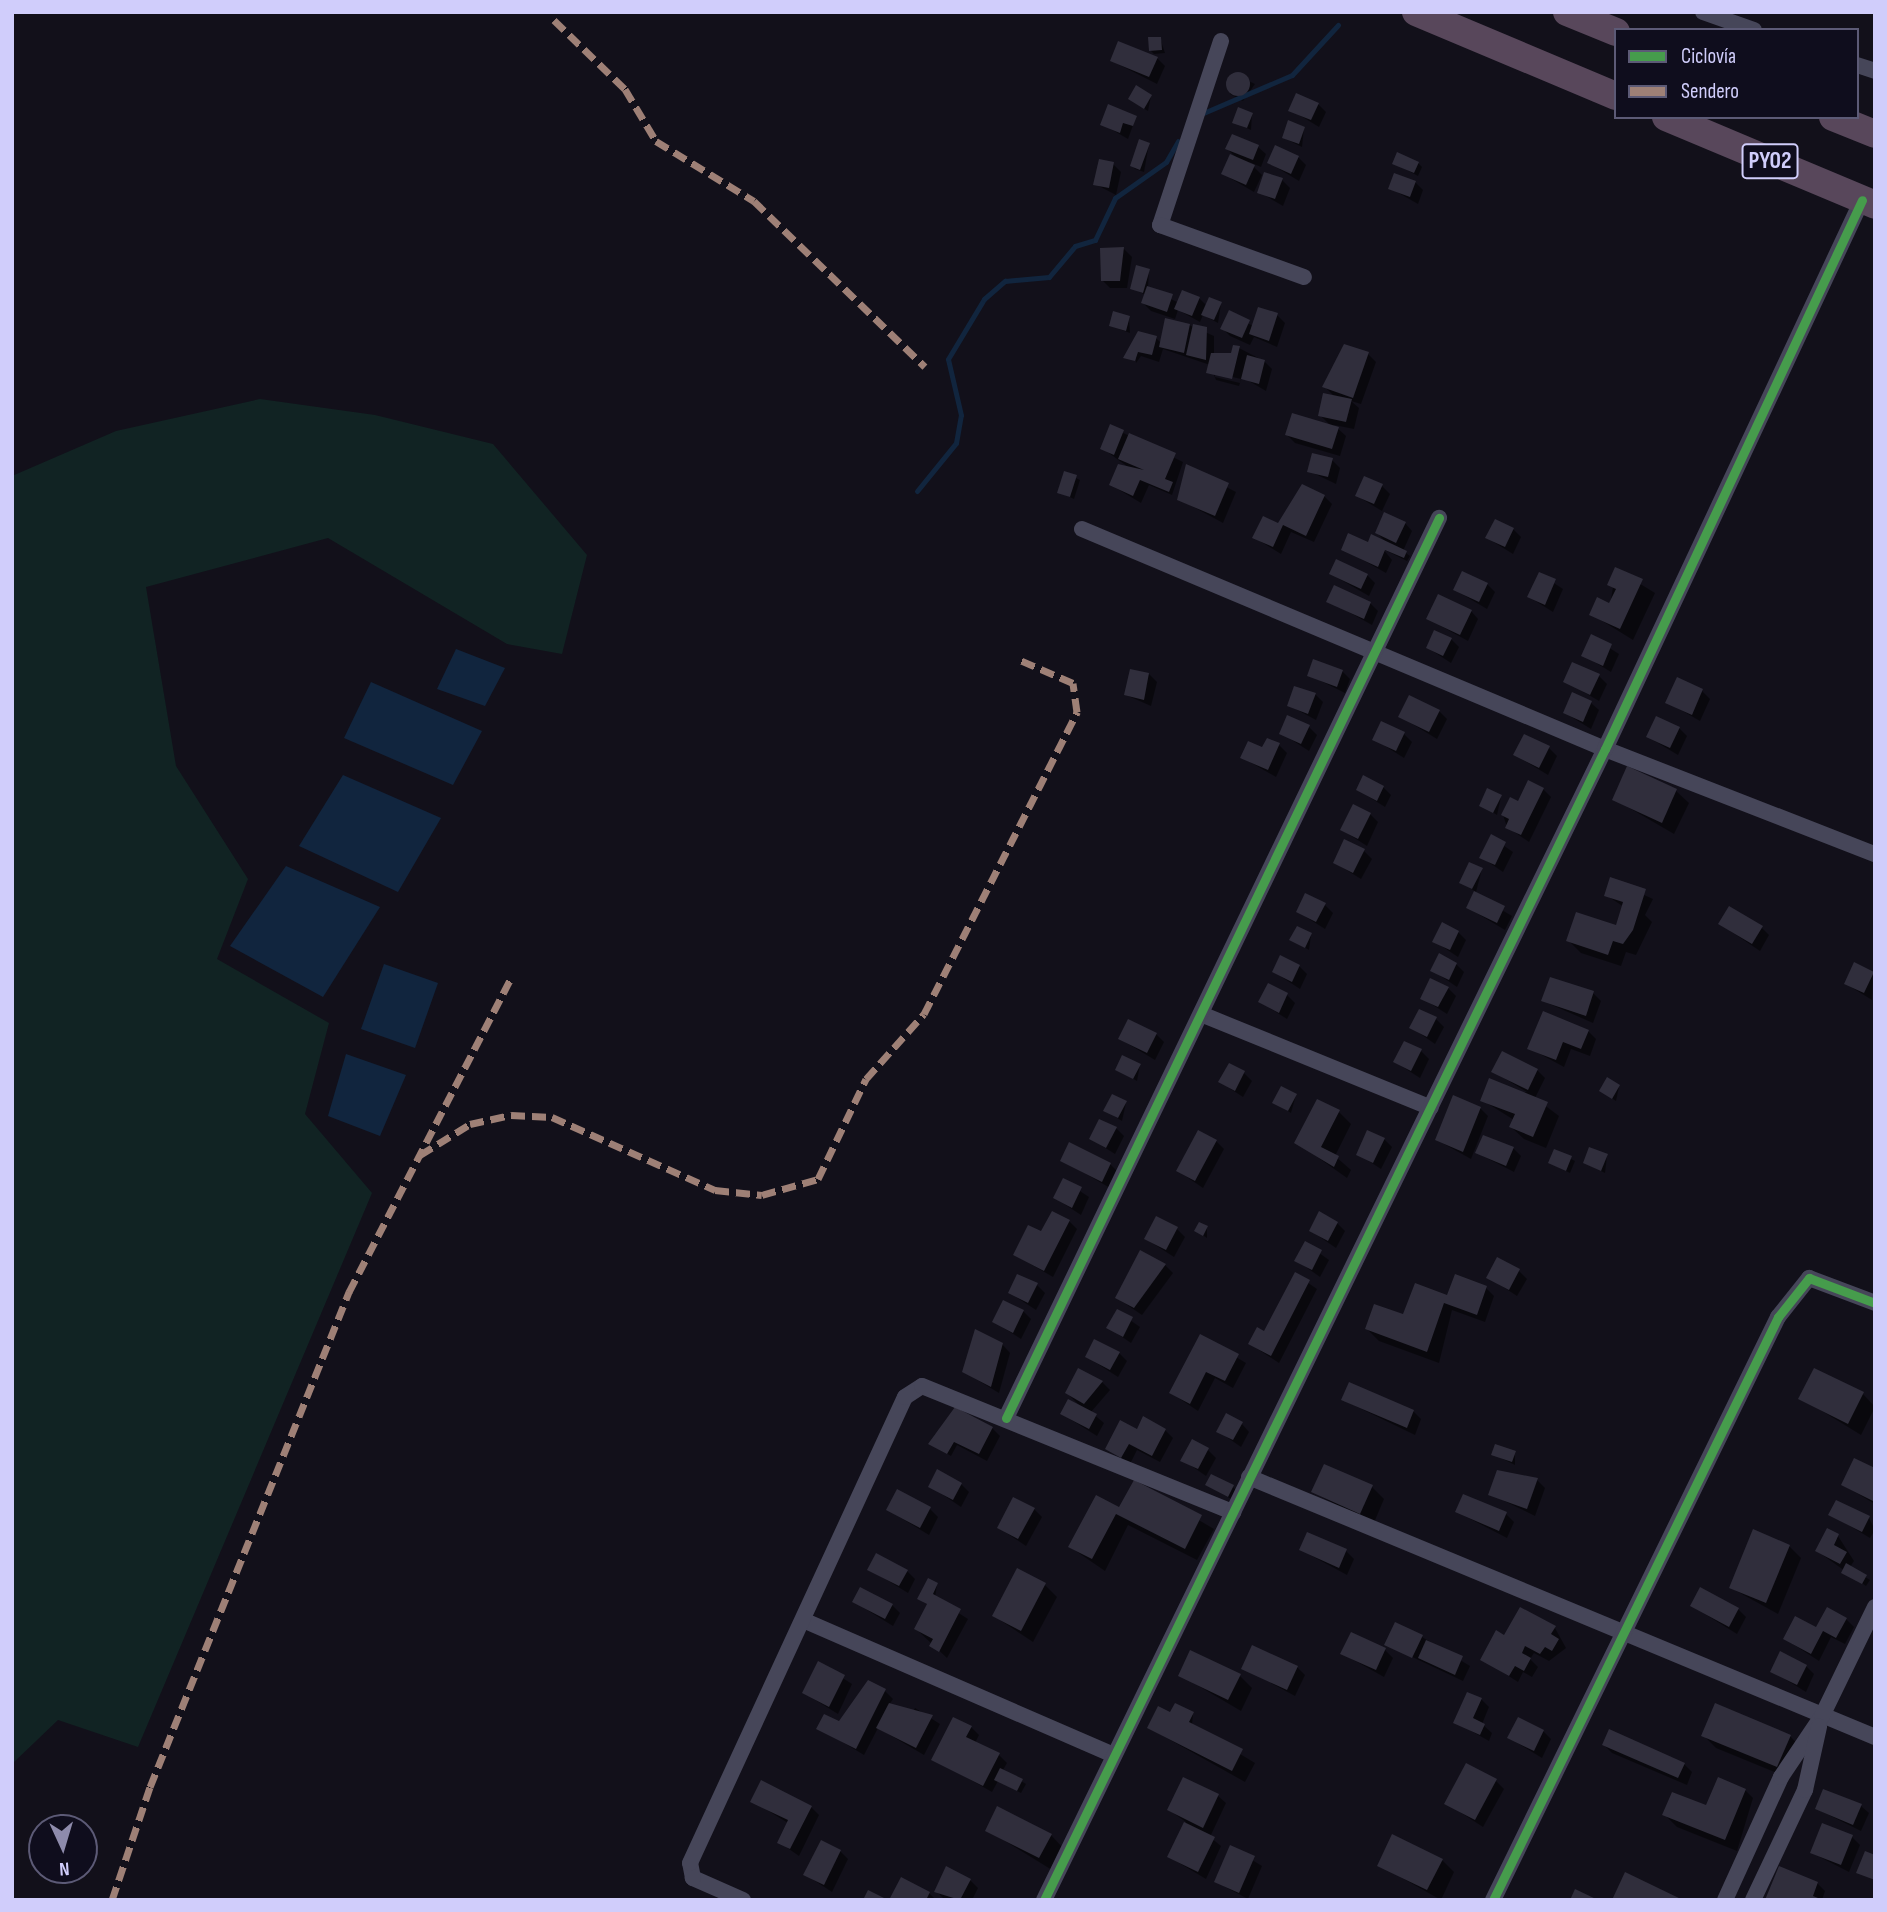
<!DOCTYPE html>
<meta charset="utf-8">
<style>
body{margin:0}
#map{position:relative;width:1887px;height:1912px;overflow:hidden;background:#12101a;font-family:"Sofia Sans Condensed",sans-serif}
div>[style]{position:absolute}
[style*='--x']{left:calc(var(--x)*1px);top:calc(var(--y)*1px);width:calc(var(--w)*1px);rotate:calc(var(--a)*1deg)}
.green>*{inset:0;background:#112323}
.water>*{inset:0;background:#11253e}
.shadow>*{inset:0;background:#0007}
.stream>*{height:5px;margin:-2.5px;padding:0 2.5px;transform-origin:2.5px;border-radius:2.5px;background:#11253e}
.building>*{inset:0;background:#302e3c}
.round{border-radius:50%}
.street>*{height:16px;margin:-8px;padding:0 8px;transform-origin:8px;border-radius:8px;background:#464659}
.highway>*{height:28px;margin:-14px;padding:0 14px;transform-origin:14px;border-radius:14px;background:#58475b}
.quiet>*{height:7px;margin-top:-3.5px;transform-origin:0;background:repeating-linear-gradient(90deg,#9e8076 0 14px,transparent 0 21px)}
.cycleway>*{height:9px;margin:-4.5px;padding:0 4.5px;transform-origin:4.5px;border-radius:4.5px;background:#469c4c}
span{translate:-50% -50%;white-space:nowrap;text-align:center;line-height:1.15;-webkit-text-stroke:5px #0f0d1d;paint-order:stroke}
.shield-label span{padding:2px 5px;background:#0f0d1d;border:2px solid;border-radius:5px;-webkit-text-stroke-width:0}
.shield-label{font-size:24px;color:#d0cdfb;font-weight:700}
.frame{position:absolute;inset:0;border:14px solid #d0cdfb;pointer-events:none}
.legend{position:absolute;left:1614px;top:28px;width:245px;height:91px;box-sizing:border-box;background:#0f0d1d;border:2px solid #5c5a76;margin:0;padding:9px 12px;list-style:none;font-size:21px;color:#d0cdfb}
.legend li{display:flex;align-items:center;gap:14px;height:35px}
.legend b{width:35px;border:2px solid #5c5a76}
.north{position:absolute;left:28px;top:1814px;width:70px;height:70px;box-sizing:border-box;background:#0f0d1d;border:2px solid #5c5a76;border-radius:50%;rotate:176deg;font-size:19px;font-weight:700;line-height:28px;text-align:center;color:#d0cdfb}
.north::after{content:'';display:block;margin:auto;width:24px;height:32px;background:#8e8bac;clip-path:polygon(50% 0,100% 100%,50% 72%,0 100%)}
</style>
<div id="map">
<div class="green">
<div style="clip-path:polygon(260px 399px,375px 415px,493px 444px,587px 555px,562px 654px,507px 644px,328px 538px,146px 587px,176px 766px,248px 879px,217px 959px,329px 1023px,305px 1114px,372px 1193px,138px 1747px,58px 1720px,12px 1764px,12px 476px,116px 431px)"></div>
</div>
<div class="water">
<div style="clip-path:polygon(456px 649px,505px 668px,485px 706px,437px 689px)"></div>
<div style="clip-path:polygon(371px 682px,482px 731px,453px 785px,344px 738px)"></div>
<div style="clip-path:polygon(343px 775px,441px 818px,398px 892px,299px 846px)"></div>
<div style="clip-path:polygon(286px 866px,380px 907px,323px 997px,230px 946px)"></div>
<div style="clip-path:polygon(384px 964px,438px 983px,415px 1048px,361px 1029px)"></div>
<div style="clip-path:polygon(346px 1054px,406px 1075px,380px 1136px,328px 1116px)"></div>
</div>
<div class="shadow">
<div style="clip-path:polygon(1160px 38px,1165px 53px,1154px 54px,1150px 50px)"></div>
<div style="clip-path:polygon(1157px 58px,1165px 66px,1157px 84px,1112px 61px)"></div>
<div style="clip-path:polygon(1232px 73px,1255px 84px,1243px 101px,1230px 94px)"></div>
<div style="clip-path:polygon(1151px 96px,1148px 111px,1133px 102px)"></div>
<div style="clip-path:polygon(1318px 104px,1326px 112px,1319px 127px,1291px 110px)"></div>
<div style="clip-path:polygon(1252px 114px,1251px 130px,1234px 122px)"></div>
<div style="clip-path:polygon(1136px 117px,1128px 139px,1102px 124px)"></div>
<div style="clip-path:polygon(1304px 128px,1302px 147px,1284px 138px)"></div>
<div style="clip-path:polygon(1149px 144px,1144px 172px,1135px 169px,1132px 166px)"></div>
<div style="clip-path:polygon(1258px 147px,1266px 154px,1261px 167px,1249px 162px,1262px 175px,1254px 192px,1223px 174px,1238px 159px,1227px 149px)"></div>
<div style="clip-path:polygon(1298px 157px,1306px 165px,1299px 181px,1269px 163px)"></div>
<div style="clip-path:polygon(1394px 163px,1418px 163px,1422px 167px,1418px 176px)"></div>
<div style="clip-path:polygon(1113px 164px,1121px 172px,1116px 195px,1095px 184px)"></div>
<div style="clip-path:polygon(1282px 180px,1290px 188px,1283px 206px,1259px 192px)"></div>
<div style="clip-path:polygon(1415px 182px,1423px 190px,1418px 204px,1390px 188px)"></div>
<div style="clip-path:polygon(1124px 249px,1132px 257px,1127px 288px,1110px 288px,1102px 280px)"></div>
<div style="clip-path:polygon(1149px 270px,1148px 288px,1179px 303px,1199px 298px,1207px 306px,1221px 304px,1218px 323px,1203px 315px,1200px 322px,1178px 310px,1175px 319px,1151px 311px,1143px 303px,1146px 295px,1131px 288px)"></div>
<div style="clip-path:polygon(1229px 313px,1253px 326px,1277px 315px,1285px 323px,1277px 347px,1254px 337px,1250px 345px,1230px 336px,1222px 328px)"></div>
<div style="clip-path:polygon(1129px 318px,1130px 333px,1111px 326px)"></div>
<div style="clip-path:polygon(evenodd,1189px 325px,1214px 336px,1214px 354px,1232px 355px,1239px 348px,1264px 361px,1272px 369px,1266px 391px,1242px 377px,1239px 386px,1216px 380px,1210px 365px,1163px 349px,1159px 362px,1141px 356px,1136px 363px,1135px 350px,1156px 338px,1161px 343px,1189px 325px,1215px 373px,1241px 379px,1240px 383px,1215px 377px,1215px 373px)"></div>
<div style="clip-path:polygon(1368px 354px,1376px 362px,1361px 404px,1351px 401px,1359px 408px,1354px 429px,1334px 425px,1346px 436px,1340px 456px,1295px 443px,1287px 435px,1331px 426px,1320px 415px,1335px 397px,1325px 387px)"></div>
<div style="clip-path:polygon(1111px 427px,1183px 462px,1172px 495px,1149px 485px,1141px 503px,1111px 485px,1128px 467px,1102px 448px)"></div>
<div style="clip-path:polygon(1332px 460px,1340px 468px,1336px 484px,1309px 471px)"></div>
<div style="clip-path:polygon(1187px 467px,1236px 492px,1223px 523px,1179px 499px)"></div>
<div style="clip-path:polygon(1065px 473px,1080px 480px,1074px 499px,1059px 492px)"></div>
<div style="clip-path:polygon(1382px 486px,1390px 494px,1382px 511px,1357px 496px)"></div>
<div style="clip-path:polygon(1324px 496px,1332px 504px,1314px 542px,1291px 532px,1281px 554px,1255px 538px)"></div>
<div style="clip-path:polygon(1405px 523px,1412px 531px,1403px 551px,1410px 556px,1407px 561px,1383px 549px,1392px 560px,1386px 573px,1343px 549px,1387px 543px,1377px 533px)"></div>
<div style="clip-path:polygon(1513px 529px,1521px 537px,1513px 554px,1487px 538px)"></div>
<div style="clip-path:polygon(1616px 569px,1655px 593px,1633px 640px,1591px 614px,1610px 605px)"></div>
<div style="clip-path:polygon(1331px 574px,1367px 575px,1375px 583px,1369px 596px)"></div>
<div style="clip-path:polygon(1540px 574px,1563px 589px,1553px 612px,1529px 597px)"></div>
<div style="clip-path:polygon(1487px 584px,1495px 592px,1487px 609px,1455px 590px)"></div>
<div style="clip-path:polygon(1329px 601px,1370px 603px,1378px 611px,1372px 625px)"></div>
<div style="clip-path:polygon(1471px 611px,1478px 619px,1468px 641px,1428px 619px)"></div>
<div style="clip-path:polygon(1592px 637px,1619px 654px,1611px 672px,1583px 655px)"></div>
<div style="clip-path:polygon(1451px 639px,1459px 647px,1451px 663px,1428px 648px)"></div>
<div style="clip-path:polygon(1342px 671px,1350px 679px,1345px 693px,1309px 675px)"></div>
<div style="clip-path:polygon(1149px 674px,1157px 682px,1151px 706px,1126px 695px)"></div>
<div style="clip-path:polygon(1599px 676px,1607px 684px,1599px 701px,1565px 681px)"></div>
<div style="clip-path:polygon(1702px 691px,1710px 699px,1700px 721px,1667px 702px)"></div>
<div style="clip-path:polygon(1315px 694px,1323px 702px,1316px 720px,1290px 706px)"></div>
<div style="clip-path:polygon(1591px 703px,1599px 710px,1591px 729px,1565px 713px)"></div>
<div style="clip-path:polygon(1439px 711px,1447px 719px,1437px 739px,1401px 717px)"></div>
<div style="clip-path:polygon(1309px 727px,1317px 735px,1309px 751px,1281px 733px)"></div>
<div style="clip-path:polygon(1679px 728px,1687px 736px,1678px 755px,1648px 737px)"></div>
<div style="clip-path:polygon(1404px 734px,1412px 742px,1404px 758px,1374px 739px)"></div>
<div style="clip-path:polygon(1279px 745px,1287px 753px,1276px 777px,1243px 758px)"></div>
<div style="clip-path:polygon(1549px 748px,1557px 756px,1548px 775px,1515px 755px)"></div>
<div style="clip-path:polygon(1383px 787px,1391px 795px,1385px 807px,1358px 790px)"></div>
<div style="clip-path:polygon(1543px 789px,1551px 797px,1529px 842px,1507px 827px,1503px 815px)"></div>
<div style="clip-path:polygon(1676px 791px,1689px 803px,1674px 834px,1614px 799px)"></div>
<div style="clip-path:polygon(1501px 797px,1497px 815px,1481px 805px)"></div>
<div style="clip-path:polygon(1370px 814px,1378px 822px,1367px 846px,1342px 830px)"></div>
<div style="clip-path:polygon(1491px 837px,1513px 852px,1503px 872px,1481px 857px)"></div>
<div style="clip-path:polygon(1364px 851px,1372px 859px,1361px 879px,1335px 863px)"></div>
<div style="clip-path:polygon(1482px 869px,1476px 892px,1461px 882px)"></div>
<div style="clip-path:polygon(1611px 880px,1653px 899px,1645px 915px,1652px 922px,1636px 955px,1626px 952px,1621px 966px,1581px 953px,1568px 940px,1617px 927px,1624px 907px,1606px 895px)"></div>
<div style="clip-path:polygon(1475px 894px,1512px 916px,1505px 930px,1468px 908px)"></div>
<div style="clip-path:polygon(1325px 905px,1333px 913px,1325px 929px,1298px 912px)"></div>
<div style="clip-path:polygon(1720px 924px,1761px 927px,1769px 935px,1760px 951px)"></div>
<div style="clip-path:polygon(1458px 932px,1466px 940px,1458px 957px,1434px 941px)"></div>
<div style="clip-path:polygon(1311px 935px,1309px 950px,1292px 940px)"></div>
<div style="clip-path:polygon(1456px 964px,1464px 972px,1457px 987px,1432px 970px)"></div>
<div style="clip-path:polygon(1299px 966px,1307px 974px,1300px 989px,1274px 972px)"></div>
<div style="clip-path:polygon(1873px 973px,1872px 1000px,1846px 984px)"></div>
<div style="clip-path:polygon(1448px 988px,1456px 996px,1447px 1014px,1422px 998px)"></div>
<div style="clip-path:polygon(1593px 993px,1601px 1001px,1593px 1023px,1543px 1001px)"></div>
<div style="clip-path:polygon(1287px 995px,1295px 1003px,1287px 1019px,1260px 1002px)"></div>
<div style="clip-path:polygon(1436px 1019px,1444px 1027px,1435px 1044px,1412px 1028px)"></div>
<div style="clip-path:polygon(1588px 1031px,1596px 1039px,1590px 1056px,1571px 1049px,1564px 1067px,1529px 1048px)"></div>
<div style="clip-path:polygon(1156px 1034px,1164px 1042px,1155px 1060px,1120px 1039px)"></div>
<div style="clip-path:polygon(1421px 1051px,1429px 1059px,1420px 1078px,1395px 1062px)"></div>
<div style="clip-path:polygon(1140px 1065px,1137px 1081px,1117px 1069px)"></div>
<div style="clip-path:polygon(1537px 1070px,1545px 1078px,1535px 1098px,1559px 1116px,1546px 1148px,1524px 1139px,1511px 1127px,1514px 1120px,1482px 1100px,1527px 1092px,1494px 1072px)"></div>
<div style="clip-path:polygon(1244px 1073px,1252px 1081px,1243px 1097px,1220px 1082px)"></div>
<div style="clip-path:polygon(1619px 1087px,1616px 1101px,1605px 1094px)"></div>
<div style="clip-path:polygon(1296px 1095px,1291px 1113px,1274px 1102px)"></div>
<div style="clip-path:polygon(1126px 1103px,1122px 1121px,1106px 1111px)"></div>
<div style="clip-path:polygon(1480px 1108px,1488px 1116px,1471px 1159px,1437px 1140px)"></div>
<div style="clip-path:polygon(1339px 1112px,1351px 1124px,1335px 1156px,1351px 1170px,1347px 1178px,1296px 1142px)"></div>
<div style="clip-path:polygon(1116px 1128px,1124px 1136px,1115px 1154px,1091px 1139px)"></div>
<div style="clip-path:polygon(1384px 1139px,1392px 1147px,1381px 1169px,1358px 1154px)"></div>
<div style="clip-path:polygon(1216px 1141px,1224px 1149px,1203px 1188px,1178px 1171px)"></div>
<div style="clip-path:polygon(1513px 1148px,1521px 1156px,1514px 1172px,1477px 1153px)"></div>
<div style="clip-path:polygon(1555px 1151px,1575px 1161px,1570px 1173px,1550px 1163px)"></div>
<div style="clip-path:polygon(1607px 1156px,1605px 1173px,1585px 1163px)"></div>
<div style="clip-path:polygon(1062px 1160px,1110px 1164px,1118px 1172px,1110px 1188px)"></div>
<div style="clip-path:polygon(1063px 1180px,1089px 1197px,1081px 1215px,1055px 1198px)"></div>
<div style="clip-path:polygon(1069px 1221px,1077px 1229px,1053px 1277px,1015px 1255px)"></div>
<div style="clip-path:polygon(1337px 1223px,1345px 1231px,1336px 1248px,1311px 1231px)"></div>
<div style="clip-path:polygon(1207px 1228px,1207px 1238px,1196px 1231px)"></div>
<div style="clip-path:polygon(1177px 1229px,1185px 1237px,1174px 1257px,1146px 1239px)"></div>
<div style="clip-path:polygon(1305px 1243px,1329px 1260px,1320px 1277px,1296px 1260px)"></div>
<div style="clip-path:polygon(1165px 1265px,1173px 1273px,1142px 1315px,1117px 1298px)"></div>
<div style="clip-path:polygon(1519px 1271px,1527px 1279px,1517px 1296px,1488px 1277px)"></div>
<div style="clip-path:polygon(1295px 1274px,1317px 1289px,1279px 1363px,1250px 1344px,1264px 1333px)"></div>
<div style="clip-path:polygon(1037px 1285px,1045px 1293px,1036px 1310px,1010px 1293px)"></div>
<div style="clip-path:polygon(1486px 1288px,1494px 1296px,1485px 1322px,1452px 1310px,1439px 1363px,1379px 1341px,1367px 1329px)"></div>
<div style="clip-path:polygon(1023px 1311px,1031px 1319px,1021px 1339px,994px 1322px)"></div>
<div style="clip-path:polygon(1117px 1311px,1140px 1327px,1131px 1343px,1109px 1328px)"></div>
<div style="clip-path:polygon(1201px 1336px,1246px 1363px,1233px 1388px,1215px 1378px,1198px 1411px,1171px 1393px)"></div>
<div style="clip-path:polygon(1002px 1344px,1010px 1353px,999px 1393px,964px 1372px)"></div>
<div style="clip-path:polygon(1119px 1353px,1127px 1361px,1118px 1377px,1087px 1357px)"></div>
<div style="clip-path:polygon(1102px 1382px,1110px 1390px,1091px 1412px,1104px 1423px,1097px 1436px,1062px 1414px,1080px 1406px,1067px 1393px)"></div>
<div style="clip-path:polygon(1863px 1394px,1875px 1407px,1861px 1435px,1801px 1398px)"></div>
<div style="clip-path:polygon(1343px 1400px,1413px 1411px,1421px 1419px,1415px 1435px)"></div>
<div style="clip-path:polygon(1242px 1424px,1249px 1432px,1241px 1447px,1218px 1431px)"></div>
<div style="clip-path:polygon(992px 1428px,1000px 1436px,987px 1461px,957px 1445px,951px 1456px,930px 1444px,935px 1434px,947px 1440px)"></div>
<div style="clip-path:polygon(1165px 1430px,1173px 1438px,1160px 1462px,1137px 1450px,1130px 1464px,1107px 1449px,1137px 1431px)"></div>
<div style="clip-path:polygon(1208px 1450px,1216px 1458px,1206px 1476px,1183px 1460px)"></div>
<div style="clip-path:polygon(1515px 1453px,1515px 1465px,1493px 1454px)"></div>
<div style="clip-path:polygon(1875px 1470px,1875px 1504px,1843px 1485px)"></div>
<div style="clip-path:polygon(1537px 1480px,1545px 1488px,1535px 1516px,1490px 1494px)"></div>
<div style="clip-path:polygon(1134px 1482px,1214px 1529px,1197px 1560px,1128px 1525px,1105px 1571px,1070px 1547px,1120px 1509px)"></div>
<div style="clip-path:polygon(961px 1484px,969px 1492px,961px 1507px,930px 1486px)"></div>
<div style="clip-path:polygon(1207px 1485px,1233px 1487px,1236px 1490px,1231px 1499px)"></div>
<div style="clip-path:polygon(1372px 1487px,1384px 1499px,1373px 1525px,1313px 1492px)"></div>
<div style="clip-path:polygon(930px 1509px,938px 1517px,929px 1535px,888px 1510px)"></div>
<div style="clip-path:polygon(1034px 1509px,1042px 1517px,1026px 1546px,999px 1528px)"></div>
<div style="clip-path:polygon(1457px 1512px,1506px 1514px,1514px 1522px,1507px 1538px)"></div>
<div style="clip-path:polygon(1830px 1514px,1869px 1518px,1875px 1530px,1870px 1538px)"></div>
<div style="clip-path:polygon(1838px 1536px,1854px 1561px,1850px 1567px,1870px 1580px,1866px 1586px,1817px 1551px)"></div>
<div style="clip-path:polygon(1789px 1546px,1801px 1558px,1778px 1614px,1731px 1588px)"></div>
<div style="clip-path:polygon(1301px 1550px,1346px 1551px,1354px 1559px,1347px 1575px)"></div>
<div style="clip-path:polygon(869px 1569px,907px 1571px,915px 1579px,908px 1593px)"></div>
<div style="clip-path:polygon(937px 1584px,935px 1598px,968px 1619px,947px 1658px,916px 1629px,929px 1605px,923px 1602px)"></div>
<div style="clip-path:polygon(1045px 1585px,1057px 1597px,1033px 1642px,994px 1616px)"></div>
<div style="clip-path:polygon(854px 1602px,892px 1605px,900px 1613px,893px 1626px)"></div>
<div style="clip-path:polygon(1692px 1606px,1738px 1609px,1746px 1617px,1737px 1634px)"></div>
<div style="clip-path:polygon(1846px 1619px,1854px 1627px,1845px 1644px,1831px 1637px,1819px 1661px,1785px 1639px)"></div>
<div style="clip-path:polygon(1555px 1628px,1566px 1648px,1549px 1661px,1534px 1653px,1530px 1659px,1538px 1667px,1532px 1677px,1523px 1672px,1518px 1682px,1482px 1659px,1505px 1637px)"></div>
<div style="clip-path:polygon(1422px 1637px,1470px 1666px,1463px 1681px,1387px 1645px)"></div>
<div style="clip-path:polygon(1385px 1650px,1393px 1658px,1384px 1677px,1343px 1654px)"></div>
<div style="clip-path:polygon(819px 1663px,852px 1684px,838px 1714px,804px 1693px)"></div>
<div style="clip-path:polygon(1806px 1666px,1814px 1674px,1806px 1692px,1772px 1671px)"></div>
<div style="clip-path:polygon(1297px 1667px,1305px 1675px,1295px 1696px,1243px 1668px)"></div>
<div style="clip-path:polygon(1180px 1675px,1240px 1676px,1252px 1688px,1241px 1711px)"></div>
<div style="clip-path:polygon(885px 1691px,893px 1699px,889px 1705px,911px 1716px,915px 1708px,940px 1724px,924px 1755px,878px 1728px,864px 1755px,819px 1728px,839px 1723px)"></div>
<div style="clip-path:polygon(1481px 1699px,1489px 1707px,1482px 1724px,1492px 1733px,1489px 1741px,1455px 1722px)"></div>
<div style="clip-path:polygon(1193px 1714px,1192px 1725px,1255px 1763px,1245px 1782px,1149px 1728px)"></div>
<div style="clip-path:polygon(971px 1727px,979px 1735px,975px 1743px,999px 1755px,1007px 1763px,1003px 1770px,1026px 1784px,1021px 1793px,998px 1781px,992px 1792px,934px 1759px)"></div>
<div style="clip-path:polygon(1543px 1731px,1551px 1739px,1542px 1758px,1509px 1738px)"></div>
<div style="clip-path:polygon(1610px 1732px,1684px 1764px,1692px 1772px,1687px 1785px,1612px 1753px,1604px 1745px)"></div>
<div style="clip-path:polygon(1703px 1735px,1790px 1736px,1802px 1749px,1789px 1778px,1716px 1748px)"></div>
<div style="clip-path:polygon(1496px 1781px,1504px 1789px,1483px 1827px,1446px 1803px)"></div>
<div style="clip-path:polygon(1745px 1790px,1753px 1798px,1737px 1851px,1677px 1827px,1664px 1814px,1713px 1810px)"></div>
<div style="clip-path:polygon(1218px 1796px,1226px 1803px,1210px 1837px,1221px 1846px,1206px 1879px,1169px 1857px,1186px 1822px,1169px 1810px)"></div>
<div style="clip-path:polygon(752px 1801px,811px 1807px,819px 1815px,799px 1856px,779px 1842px,788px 1823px)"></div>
<div style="clip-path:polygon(1861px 1806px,1869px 1813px,1861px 1831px,1817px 1809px)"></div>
<div style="clip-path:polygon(987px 1830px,1051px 1835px,1063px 1848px,1052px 1870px)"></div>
<div style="clip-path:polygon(1852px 1837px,1860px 1845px,1849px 1872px,1812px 1853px)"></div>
<div style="clip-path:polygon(1231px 1847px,1262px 1866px,1248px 1899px,1216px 1882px)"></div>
<div style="clip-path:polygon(840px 1851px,848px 1859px,832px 1892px,806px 1875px)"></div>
<div style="clip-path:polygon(1442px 1860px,1454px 1872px,1441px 1900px,1379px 1865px)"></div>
<div style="clip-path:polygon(902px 1880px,929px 1893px,936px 1900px,891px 1900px)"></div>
<div style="clip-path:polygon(970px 1880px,978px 1888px,972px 1900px,945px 1900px,936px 1891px)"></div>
<div style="clip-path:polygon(1817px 1883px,1825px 1891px,1822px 1900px,1767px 1900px)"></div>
</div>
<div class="stream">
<div style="--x:1201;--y:114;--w:99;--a:-23.2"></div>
<div style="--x:1292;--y:75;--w:68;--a:-47.4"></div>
<div style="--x:917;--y:491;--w:62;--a:-50.9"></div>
<div style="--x:956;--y:443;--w:28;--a:-80"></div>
<div style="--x:961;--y:415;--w:57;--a:-103.1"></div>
<div style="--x:948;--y:359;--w:70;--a:-59"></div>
<div style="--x:984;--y:299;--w:28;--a:-41"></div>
<div style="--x:1005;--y:281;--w:44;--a:-5.2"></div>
<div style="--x:1049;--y:277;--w:40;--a:-50"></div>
<div style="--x:1075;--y:246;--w:21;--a:-17"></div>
<div style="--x:1095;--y:240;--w:47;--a:-64.5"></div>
<div style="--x:1115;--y:198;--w:62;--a:-35.2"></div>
<div style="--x:1166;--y:162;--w:24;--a:-60"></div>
</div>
<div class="building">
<div style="clip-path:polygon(1148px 37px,1161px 37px,1162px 50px,1149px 51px)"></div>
<div style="clip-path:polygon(1118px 41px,1158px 57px,1149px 77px,1110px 61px)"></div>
<div class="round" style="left:1226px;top:72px;width:24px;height:24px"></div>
<div style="clip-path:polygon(1136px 85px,1152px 95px,1144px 109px,1128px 99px)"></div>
<div style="clip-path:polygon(1296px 93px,1319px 103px,1311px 120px,1288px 111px)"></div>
<div style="clip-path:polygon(1108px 104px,1137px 116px,1133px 126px,1123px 123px,1120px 133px,1100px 125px)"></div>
<div style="clip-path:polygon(1238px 107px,1253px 113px,1247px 128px,1232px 123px)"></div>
<div style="clip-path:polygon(1288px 120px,1305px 127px,1299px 144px,1282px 138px)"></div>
<div style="clip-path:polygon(1232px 134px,1259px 145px,1253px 160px,1225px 149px)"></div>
<div style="clip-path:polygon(1139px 139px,1150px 143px,1140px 170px,1130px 166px)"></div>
<div style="clip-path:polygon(1275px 145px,1299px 156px,1291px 174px,1267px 163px)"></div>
<div style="clip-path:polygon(1397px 152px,1419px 162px,1414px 173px,1392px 164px)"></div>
<div style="clip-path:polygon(1230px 154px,1255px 165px,1246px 185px,1221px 174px)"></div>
<div style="clip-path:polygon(1099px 159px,1114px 162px,1109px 188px,1093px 185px)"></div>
<div style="clip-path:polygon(1264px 172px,1283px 178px,1275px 199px,1257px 193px)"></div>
<div style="clip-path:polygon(1394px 173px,1416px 181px,1410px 197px,1388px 189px)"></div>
<div style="clip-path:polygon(1124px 247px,1120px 281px,1101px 281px,1100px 248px)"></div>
<div style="clip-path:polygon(1136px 265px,1150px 269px,1143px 293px,1130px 289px)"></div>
<div style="clip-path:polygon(1147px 286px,1173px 294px,1167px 312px,1141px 303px)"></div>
<div style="clip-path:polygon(1182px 290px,1200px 297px,1192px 316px,1174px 309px)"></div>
<div style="clip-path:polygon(1209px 297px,1222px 302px,1214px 320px,1201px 315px)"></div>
<div style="clip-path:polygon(1258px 307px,1278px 313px,1269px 341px,1249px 334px)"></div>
<div style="clip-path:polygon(1229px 310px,1250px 320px,1242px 338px,1220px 329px)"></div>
<div style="clip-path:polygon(1113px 311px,1130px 316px,1126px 331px,1109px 326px)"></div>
<div style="clip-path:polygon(1165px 318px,1190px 324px,1184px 353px,1159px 347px)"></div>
<div style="clip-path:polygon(1193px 324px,1207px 327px,1206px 360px,1186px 355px)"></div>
<div style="clip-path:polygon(1138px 331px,1157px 336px,1152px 355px,1138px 352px,1135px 361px,1123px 358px)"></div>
<div style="clip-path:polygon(1344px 344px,1369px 352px,1353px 398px,1322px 387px)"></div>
<div style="clip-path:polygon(1233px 345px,1240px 346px,1232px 379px,1206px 373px,1211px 353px,1231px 353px)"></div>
<div style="clip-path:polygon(1247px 355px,1265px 360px,1259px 384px,1241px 379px)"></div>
<div style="clip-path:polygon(1323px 393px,1352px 399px,1346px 422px,1318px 416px)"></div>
<div style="clip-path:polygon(1292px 413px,1339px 427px,1332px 449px,1285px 435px)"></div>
<div style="clip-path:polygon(1110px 424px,1124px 430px,1114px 455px,1100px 449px)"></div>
<div style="clip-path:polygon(1129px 433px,1176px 453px,1165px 479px,1173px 482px,1169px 492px,1140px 480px,1133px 496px,1109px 485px,1118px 464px,1144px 470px,1118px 459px)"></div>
<div style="clip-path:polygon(1312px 453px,1333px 458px,1328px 477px,1307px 472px)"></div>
<div style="clip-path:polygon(1186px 464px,1229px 483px,1215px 516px,1177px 500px)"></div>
<div style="clip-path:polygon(1064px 471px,1077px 475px,1070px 497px,1057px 493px)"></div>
<div style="clip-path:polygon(1364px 476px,1383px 484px,1374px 504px,1355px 496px)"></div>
<div style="clip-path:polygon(1302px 484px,1325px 495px,1306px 536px,1283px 525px,1273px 547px,1252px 538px,1263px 516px,1278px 523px)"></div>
<div style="clip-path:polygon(1384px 512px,1406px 522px,1396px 543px,1375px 533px)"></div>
<div style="clip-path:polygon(1495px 519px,1514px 528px,1505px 547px,1485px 538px)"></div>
<div style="clip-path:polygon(1348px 533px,1368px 542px,1371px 534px,1407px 551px,1404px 558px,1385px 550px,1378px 567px,1341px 550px)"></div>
<div style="clip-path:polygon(1336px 559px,1368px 574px,1361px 589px,1329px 574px)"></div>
<div style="clip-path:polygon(1615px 567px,1643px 579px,1620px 629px,1589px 615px,1597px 597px,1609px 603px,1616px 589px,1607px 585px)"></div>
<div style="clip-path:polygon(1462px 571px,1488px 583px,1479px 602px,1453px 590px)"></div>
<div style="clip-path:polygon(1539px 572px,1556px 579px,1545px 605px,1527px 597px)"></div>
<div style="clip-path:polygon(1334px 585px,1371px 602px,1364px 619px,1326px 602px)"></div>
<div style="clip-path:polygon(1438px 594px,1472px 610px,1460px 635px,1426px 619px)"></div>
<div style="clip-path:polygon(1434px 630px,1452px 638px,1443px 656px,1426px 648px)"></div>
<div style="clip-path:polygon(1591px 634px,1612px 644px,1603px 666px,1581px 656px)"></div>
<div style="clip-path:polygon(1313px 659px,1343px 670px,1337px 687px,1307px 676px)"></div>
<div style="clip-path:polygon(1572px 662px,1600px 674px,1590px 695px,1563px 682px)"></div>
<div style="clip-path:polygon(1130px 669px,1149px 673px,1144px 700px,1124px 695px)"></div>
<div style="clip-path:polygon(1677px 677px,1703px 689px,1692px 715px,1665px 703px)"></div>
<div style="clip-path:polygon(1294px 686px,1316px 693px,1308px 714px,1287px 706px)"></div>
<div style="clip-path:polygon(1572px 692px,1592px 701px,1583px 722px,1563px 713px)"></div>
<div style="clip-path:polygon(1409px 695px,1440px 710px,1429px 732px,1398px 717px)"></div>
<div style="clip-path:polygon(1287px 715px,1310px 725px,1301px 744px,1279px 734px)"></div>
<div style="clip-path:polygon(1656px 716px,1680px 727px,1670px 748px,1646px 737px)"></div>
<div style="clip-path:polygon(1381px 721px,1405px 732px,1396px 751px,1372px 740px)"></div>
<div style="clip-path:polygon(1524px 734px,1550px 746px,1539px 768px,1513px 755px)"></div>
<div style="clip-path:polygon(1267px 738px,1280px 743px,1268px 770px,1240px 758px,1248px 741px,1262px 747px)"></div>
<div style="clip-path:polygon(1627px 766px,1677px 789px,1662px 823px,1612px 800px)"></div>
<div style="clip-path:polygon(1363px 775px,1384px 786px,1377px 801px,1356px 790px)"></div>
<div style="clip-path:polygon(1528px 780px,1544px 788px,1521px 835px,1505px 828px,1509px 819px,1501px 815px,1510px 797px,1518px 801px)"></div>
<div style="clip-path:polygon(1487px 788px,1502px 795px,1493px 813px,1479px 806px)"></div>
<div style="clip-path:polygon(1353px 804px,1371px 813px,1358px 839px,1340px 830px)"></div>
<div style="clip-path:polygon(1491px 834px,1506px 842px,1495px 865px,1479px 858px)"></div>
<div style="clip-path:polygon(1344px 839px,1365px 849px,1353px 873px,1333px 863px)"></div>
<div style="clip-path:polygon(1469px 862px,1483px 868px,1472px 889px,1459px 883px)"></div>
<div style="clip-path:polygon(1610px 877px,1646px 889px,1633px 930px,1623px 944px,1613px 941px,1608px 955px,1566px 941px,1576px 912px,1616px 925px,1623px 902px,1604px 896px)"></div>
<div style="clip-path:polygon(1474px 891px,1505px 906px,1497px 923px,1466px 908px)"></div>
<div style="clip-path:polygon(1305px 893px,1326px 903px,1316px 922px,1296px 912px)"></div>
<div style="clip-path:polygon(1729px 906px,1763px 926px,1752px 944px,1718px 924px)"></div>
<div style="clip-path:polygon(1442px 922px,1459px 931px,1450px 950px,1432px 942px)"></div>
<div style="clip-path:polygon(1297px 926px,1312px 933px,1305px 948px,1289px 940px)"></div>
<div style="clip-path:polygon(1439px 953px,1457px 963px,1449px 980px,1430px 971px)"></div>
<div style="clip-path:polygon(1280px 955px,1300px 965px,1292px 982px,1272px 972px)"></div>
<div style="clip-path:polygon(1854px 962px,1874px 972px,1864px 993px,1844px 984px)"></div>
<div style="clip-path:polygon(1550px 977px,1594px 991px,1586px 1016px,1541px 1001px)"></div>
<div style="clip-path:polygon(1430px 978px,1449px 987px,1438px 1007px,1420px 999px)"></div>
<div style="clip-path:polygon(1268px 983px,1288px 993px,1279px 1013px,1258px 1002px)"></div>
<div style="clip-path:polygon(1419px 1009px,1437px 1017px,1427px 1037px,1409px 1028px)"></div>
<div style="clip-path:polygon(1543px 1011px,1589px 1030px,1581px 1049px,1563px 1042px,1556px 1060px,1527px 1049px)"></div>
<div style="clip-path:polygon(1128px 1019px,1157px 1033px,1147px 1053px,1118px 1039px)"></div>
<div style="clip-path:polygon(1404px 1041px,1422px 1049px,1411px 1071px,1393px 1062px)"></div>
<div style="clip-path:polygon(1502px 1051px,1538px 1069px,1528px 1090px,1491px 1072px)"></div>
<div style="clip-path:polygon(1122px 1055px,1141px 1064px,1133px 1079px,1115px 1070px)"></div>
<div style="clip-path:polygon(1229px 1063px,1245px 1071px,1235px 1091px,1218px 1082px)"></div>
<div style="clip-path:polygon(1607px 1077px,1620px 1085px,1612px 1099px,1599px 1091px)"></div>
<div style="clip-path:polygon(1489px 1078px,1548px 1102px,1533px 1137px,1509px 1127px,1515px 1114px,1480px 1101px)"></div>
<div style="clip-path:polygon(1281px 1086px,1297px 1094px,1288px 1111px,1272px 1103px)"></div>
<div style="clip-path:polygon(1112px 1094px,1127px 1101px,1118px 1118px,1103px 1111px)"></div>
<div style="clip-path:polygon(1453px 1095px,1481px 1107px,1463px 1152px,1435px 1140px)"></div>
<div style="clip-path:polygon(1317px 1099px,1340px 1110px,1321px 1147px,1339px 1156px,1334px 1167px,1294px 1143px)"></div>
<div style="clip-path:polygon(1099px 1119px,1117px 1127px,1106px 1148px,1089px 1139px)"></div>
<div style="clip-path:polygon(1198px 1130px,1217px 1140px,1195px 1181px,1176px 1171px)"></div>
<div style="clip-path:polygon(1367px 1130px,1385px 1138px,1373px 1163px,1356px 1155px)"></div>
<div style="clip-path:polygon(1483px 1135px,1514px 1147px,1506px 1166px,1475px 1153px)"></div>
<div style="clip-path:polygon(1069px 1142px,1111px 1163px,1102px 1182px,1060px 1161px)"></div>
<div style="clip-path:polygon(1589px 1147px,1608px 1154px,1601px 1171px,1583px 1163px)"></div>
<div style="clip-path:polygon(1554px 1149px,1572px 1156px,1566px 1171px,1548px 1163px)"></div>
<div style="clip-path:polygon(1063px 1178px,1082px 1187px,1072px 1208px,1053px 1198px)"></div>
<div style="clip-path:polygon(1052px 1211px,1070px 1220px,1044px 1271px,1013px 1255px,1028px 1225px,1041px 1231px)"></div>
<div style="clip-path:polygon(1319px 1211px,1338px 1222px,1328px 1241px,1309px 1231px)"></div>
<div style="clip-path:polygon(1156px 1216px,1178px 1227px,1166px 1250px,1144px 1239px)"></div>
<div style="clip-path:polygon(1199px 1222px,1208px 1226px,1203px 1236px,1194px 1231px)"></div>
<div style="clip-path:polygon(1305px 1241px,1322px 1250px,1312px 1270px,1294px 1261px)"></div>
<div style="clip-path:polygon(1140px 1250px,1166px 1264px,1134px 1308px,1115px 1298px)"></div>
<div style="clip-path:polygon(1497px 1257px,1520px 1269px,1509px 1290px,1486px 1278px)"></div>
<div style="clip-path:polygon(1295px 1272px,1310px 1280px,1271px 1356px,1248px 1344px,1257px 1327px,1264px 1331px)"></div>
<div style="clip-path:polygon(1017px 1274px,1038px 1283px,1028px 1303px,1008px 1293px)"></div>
<div style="clip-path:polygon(1455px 1274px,1487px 1286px,1477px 1315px,1444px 1303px,1427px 1352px,1365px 1329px,1374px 1304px,1403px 1314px,1415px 1283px,1447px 1295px)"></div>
<div style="clip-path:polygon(1003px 1300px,1024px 1310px,1013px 1333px,992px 1322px)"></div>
<div style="clip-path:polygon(1117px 1309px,1133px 1317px,1123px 1337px,1106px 1328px)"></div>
<div style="clip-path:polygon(975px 1329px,1003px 1343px,991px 1387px,962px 1372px)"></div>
<div style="clip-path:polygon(1200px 1334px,1239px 1354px,1225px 1381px,1206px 1372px,1190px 1404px,1169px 1393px)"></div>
<div style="clip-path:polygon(1094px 1339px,1120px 1352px,1110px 1370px,1085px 1357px)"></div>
<div style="clip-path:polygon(1078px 1368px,1103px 1381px,1084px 1404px,1065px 1393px)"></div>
<div style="clip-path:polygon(1814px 1368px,1864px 1392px,1848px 1424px,1798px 1399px)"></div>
<div style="clip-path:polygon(1349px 1382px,1414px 1410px,1407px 1428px,1341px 1400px)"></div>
<div style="clip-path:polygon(1068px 1399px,1097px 1414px,1089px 1429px,1060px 1414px)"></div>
<div style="clip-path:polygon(955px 1407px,993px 1427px,979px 1454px,954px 1442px,947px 1454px,928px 1444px)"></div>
<div style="clip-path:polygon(1226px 1413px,1243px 1422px,1233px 1440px,1216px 1432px)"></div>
<div style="clip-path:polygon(1143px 1416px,1166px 1429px,1152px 1456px,1129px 1444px,1121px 1458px,1105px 1449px,1120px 1420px,1137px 1429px)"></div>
<div style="clip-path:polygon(1192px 1439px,1209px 1448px,1198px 1469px,1180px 1461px)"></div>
<div style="clip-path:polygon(1495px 1444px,1516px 1451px,1512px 1462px,1491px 1455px)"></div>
<div style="clip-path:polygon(1854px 1458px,1875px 1468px,1875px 1502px,1841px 1485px)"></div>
<div style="clip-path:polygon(1324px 1464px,1373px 1485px,1360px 1514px,1311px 1492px)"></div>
<div style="clip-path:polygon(937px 1469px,962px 1483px,953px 1500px,928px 1487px)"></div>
<div style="clip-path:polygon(1497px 1470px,1538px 1478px,1527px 1509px,1488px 1495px)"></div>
<div style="clip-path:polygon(1211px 1474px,1234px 1485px,1228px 1497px,1205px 1485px)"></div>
<div style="clip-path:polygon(1134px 1480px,1202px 1515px,1185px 1549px,1116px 1514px,1092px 1559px,1068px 1547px,1096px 1495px,1119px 1507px)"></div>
<div style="clip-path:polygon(897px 1489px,931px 1507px,920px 1528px,886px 1510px)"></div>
<div style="clip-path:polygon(1463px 1494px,1507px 1512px,1499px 1531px,1455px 1512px)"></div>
<div style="clip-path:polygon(1013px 1497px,1035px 1508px,1018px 1539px,997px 1528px)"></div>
<div style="clip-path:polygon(1836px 1500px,1870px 1516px,1862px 1532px,1828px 1515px)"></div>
<div style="clip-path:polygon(1827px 1528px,1839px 1534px,1834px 1545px,1847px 1552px,1840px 1564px,1815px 1551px)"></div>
<div style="clip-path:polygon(1753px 1529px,1790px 1545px,1766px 1603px,1729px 1588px)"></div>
<div style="clip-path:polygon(1307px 1532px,1347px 1549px,1339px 1568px,1299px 1550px)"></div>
<div style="clip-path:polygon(876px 1553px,908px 1570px,899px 1586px,867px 1570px)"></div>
<div style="clip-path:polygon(1846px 1563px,1867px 1575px,1862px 1584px,1841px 1573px)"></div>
<div style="clip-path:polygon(1017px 1568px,1046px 1583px,1021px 1631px,992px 1616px)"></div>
<div style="clip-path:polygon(928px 1578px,938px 1583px,933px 1594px,961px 1609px,939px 1652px,929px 1646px,933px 1639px,914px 1629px,927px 1604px,917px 1599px)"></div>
<div style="clip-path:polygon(860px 1587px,893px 1604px,885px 1619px,852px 1602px)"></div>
<div style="clip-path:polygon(1700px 1587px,1739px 1608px,1729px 1627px,1690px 1606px)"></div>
<div style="clip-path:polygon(1520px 1607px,1556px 1626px,1551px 1634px,1559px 1639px,1552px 1651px,1545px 1647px,1540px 1654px,1525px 1646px,1522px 1653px,1531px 1658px,1524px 1671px,1515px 1666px,1509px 1676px,1480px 1660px,1496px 1630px,1504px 1635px)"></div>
<div style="clip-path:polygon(1827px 1607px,1847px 1618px,1836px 1638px,1823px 1631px,1811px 1654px,1783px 1639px,1795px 1616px,1816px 1627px)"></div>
<div style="clip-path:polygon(1395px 1622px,1423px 1635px,1412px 1658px,1384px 1645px)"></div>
<div style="clip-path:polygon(1351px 1632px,1386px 1648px,1376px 1670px,1340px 1654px)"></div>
<div style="clip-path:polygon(1426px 1640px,1463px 1656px,1455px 1675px,1418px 1658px)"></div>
<div style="clip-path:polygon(1252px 1645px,1298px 1666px,1287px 1690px,1241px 1669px)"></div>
<div style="clip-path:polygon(1190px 1650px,1241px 1674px,1228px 1700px,1178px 1676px)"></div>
<div style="clip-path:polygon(1780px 1651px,1807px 1665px,1797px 1685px,1770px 1672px)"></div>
<div style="clip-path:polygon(818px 1661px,845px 1675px,829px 1707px,802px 1693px)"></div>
<div style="clip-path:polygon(868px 1680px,886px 1689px,856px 1749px,816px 1729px,824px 1714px,839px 1721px)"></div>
<div style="clip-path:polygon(1467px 1692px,1482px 1698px,1473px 1718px,1485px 1724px,1480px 1735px,1453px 1723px)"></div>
<div style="clip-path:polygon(889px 1703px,933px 1715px,916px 1748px,876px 1728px)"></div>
<div style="clip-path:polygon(1175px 1703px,1194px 1712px,1189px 1722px,1243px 1749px,1232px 1771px,1147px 1728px,1158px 1706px,1170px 1712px)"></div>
<div style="clip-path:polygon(1715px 1703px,1791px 1735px,1777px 1767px,1701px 1736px)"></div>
<div style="clip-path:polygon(953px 1717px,972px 1726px,966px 1737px,1000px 1753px,983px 1786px,931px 1760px)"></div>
<div style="clip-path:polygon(1518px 1717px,1544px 1730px,1534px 1751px,1507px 1738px)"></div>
<div style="clip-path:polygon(1609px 1729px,1685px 1763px,1678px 1778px,1602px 1745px)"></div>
<div style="clip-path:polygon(1466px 1763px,1497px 1779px,1475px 1820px,1444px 1804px)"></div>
<div style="clip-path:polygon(1000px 1768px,1023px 1779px,1017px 1791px,994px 1780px)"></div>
<div style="clip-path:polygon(1183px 1777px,1219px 1794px,1203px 1828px,1167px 1810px)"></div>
<div style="clip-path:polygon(1718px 1777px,1746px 1789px,1725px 1840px,1662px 1815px,1672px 1792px,1706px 1805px)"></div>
<div style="clip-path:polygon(761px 1780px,812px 1806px,790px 1849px,777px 1843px,788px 1820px,750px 1802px)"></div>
<div style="clip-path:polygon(1823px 1789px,1862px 1804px,1853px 1825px,1815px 1809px)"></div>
<div style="clip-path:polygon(997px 1806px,1052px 1834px,1039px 1858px,985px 1831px)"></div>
<div style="clip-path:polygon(1184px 1822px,1215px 1837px,1198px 1872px,1167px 1857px)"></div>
<div style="clip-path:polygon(1822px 1823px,1853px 1835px,1841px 1865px,1810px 1853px)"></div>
<div style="clip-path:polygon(1392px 1834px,1443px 1859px,1427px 1890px,1377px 1866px)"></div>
<div style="clip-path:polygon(821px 1840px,841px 1850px,824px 1885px,803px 1875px)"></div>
<div style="clip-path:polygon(1230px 1845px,1255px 1856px,1239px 1893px,1214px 1882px)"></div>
<div style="clip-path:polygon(1865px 1851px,1875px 1855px,1875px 1880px,1856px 1873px)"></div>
<div style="clip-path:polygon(946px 1866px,971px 1879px,960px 1900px,934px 1892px)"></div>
<div style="clip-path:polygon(1779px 1866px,1818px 1882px,1813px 1896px,1823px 1900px,1765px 1900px)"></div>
<div style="clip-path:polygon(1625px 1872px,1683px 1900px,1612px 1900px)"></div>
<div style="clip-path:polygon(901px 1877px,930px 1892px,926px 1900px,889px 1900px)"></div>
<div style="clip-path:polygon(1575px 1889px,1598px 1900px,1570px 1900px)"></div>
<div style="clip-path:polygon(868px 1890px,888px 1900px,863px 1900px)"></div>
</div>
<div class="street">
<div style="--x:1703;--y:12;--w:54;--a:19.4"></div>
<div style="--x:1221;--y:41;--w:194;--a:108.3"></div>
<div style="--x:1160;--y:225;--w:153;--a:19.9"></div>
<div style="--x:1857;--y:65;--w:19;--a:18"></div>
<div style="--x:1082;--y:529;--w:567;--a:22.81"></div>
<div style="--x:1605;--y:749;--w:290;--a:21.3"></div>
<div style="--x:1201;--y:1014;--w:248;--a:22.2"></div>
<div style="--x:1006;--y:1418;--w:999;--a:-64.31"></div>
<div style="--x:1249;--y:1477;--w:678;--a:22.55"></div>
<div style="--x:803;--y:1620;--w:339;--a:23.5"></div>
<div style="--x:743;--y:1900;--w:55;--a:-156.3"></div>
<div style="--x:693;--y:1878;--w:15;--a:-101"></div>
<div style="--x:690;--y:1863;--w:513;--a:-65.23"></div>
<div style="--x:905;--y:1397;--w:20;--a:-33"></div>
<div style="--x:922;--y:1386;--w:336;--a:22.1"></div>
<div style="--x:1044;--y:1900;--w:1280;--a:-64.02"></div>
<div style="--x:1605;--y:749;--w:606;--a:-64.91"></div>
<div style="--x:1493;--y:1900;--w:649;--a:-63.95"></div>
<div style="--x:1778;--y:1317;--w:50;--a:-51.5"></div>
<div style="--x:1809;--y:1278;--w:71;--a:20.7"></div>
<div style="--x:1725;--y:1900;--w:135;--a:-65.5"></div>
<div style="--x:1781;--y:1777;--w:73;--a:-56.1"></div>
<div style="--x:1822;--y:1716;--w:121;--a:-64.1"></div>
<div style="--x:1753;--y:1900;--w:122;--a:-64.7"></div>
<div style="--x:1805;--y:1790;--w:65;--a:-77.5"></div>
</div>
<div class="highway">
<div style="--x:1416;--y:12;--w:217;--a:22.8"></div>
<div style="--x:1567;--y:12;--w:53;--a:22.2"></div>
<div style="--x:1666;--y:117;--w:227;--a:22.8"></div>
<div style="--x:1833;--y:117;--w:45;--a:22"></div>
</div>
<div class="quiet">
<div style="--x:554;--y:20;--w:99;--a:44.2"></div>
<div style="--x:625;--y:89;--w:61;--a:59.2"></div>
<div style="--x:656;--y:141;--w:115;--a:31.5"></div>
<div style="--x:754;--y:201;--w:238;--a:44.1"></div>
<div style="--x:420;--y:1155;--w:59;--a:-31.8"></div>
<div style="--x:470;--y:1124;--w:42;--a:-12.4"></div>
<div style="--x:511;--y:1115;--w:41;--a:2.8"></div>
<div style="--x:552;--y:1117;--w:179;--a:24.1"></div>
<div style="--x:715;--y:1190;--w:47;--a:6.1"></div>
<div style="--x:762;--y:1195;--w:58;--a:-15.9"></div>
<div style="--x:818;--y:1179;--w:111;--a:-64.4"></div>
<div style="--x:866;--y:1079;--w:87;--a:-48.3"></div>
<div style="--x:924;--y:1014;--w:339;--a:-63.1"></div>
<div style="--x:1077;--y:712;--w:29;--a:-98"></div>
<div style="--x:1073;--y:683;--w:58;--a:-156.5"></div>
<div style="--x:112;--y:1900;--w:119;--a:-71.4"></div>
<div style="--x:150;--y:1787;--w:534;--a:-68.1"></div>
<div style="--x:349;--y:1292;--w:356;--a:-62.7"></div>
</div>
<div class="cycleway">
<div style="--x:1006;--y:1418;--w:999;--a:-64.31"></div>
<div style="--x:1044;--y:1900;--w:1280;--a:-64.02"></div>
<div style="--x:1605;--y:749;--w:606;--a:-64.91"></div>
<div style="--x:1493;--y:1900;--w:649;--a:-63.95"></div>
<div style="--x:1778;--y:1317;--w:50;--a:-51.5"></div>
<div style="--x:1809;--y:1278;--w:71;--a:20.7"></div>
</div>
<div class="shield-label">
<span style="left:1770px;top:161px">PY02</span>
</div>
<div class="frame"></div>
<ul class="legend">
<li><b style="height:9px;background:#469c4c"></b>Ciclovía</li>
<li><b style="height:9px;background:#9e8076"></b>Sendero</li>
</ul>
<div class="north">N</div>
</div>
